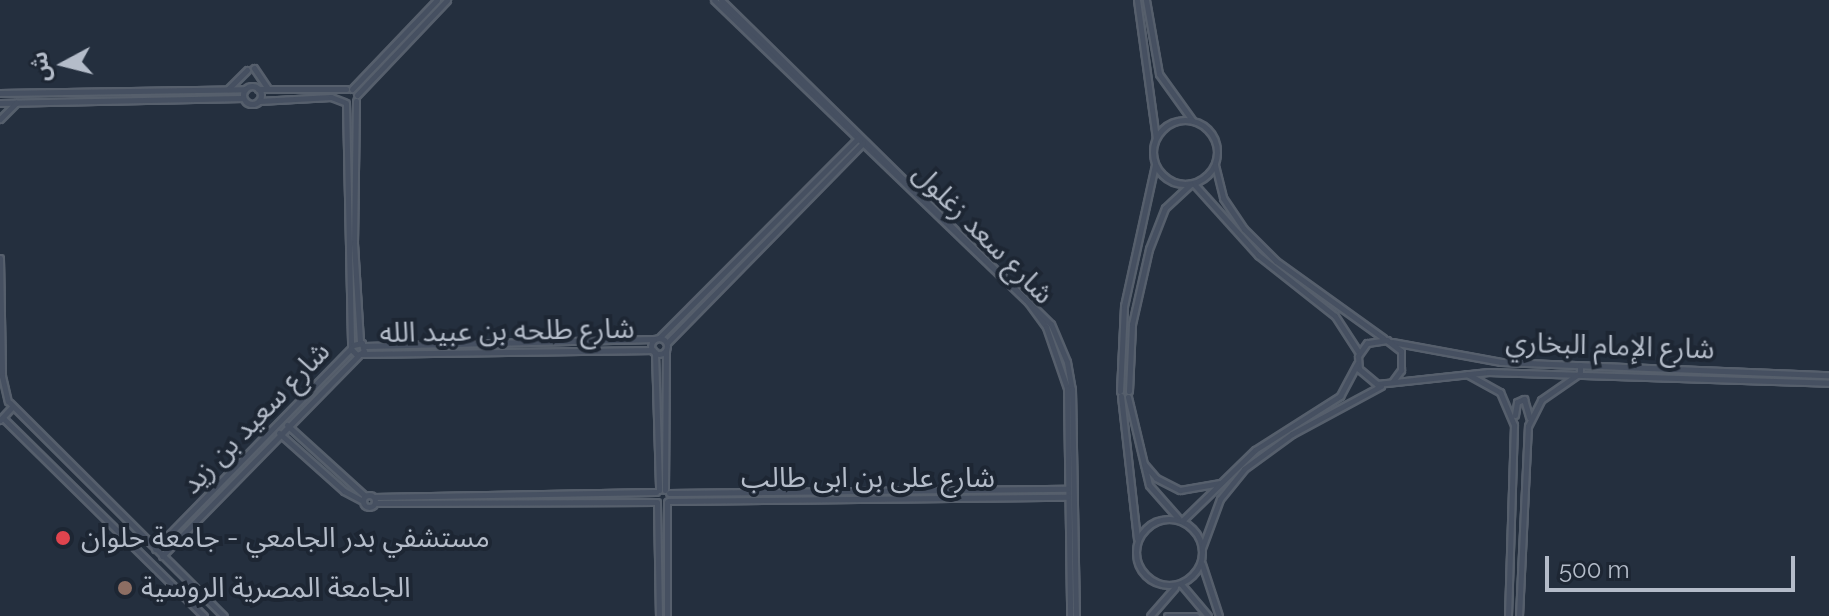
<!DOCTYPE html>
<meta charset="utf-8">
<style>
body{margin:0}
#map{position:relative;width:1829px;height:616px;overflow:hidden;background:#242f3e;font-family:Raleway,"Noto Sans Arabic",sans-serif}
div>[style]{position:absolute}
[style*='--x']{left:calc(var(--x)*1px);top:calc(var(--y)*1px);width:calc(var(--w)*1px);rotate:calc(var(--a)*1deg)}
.roads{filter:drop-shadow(2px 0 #565f6c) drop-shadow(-2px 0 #565f6c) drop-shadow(0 2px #565f6c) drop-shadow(0 -2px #565f6c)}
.secondary>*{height:5px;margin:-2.5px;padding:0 2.5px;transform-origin:2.5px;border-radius:2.5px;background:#465061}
.secondary>.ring{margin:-2.5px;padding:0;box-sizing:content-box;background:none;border:5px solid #465061;border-radius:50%}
.dots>*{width:22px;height:22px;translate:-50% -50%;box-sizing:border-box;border:4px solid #1d2633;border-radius:50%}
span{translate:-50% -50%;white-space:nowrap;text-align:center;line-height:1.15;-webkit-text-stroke:8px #1d2633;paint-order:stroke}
.street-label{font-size:28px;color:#b4bcc9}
.poi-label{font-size:28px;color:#b4bcc9}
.left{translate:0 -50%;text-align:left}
.north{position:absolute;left:24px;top:24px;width:80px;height:80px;-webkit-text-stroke:6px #1d2633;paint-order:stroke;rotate:263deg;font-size:22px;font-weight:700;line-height:32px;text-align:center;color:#b4bcc9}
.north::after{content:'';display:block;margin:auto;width:28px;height:36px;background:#b4bcc9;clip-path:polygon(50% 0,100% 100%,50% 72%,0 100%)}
.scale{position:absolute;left:1545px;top:556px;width:250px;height:36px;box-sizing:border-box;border:4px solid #b4bcc9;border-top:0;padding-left:10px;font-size:24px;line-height:28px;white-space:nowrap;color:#b4bcc9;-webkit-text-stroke:6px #1d2633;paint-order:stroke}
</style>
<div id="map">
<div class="roads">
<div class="secondary">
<div style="--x:714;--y:0;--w:436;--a:43.9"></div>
<div style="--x:1028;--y:302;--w:31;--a:54"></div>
<div style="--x:1046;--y:327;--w:65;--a:71"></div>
<div style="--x:1067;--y:388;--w:228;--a:89.2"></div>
<div style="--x:721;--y:0;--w:462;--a:44.5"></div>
<div style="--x:1051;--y:324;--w:41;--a:67.2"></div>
<div style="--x:1067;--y:362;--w:27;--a:80"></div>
<div style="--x:1072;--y:389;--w:227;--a:89"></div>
<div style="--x:1137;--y:0;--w:139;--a:82.2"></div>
<div style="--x:1146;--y:0;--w:75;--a:80"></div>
<div style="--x:1159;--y:74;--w:57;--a:54.3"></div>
<div style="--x:254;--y:68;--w:25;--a:56"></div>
<div class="ring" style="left:243px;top:86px;width:13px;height:13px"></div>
<div style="--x:228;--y:89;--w:27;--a:-45"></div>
<div style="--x:258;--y:89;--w:88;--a:0"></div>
<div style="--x:352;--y:89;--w:123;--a:-46.3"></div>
<div style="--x:0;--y:93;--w:245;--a:-0.9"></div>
<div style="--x:357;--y:95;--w:131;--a:-46.5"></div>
<div style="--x:259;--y:101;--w:72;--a:-3.2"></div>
<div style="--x:331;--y:97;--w:14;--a:21"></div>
<div style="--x:356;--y:101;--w:142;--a:90.8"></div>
<div style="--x:354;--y:243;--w:98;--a:86.5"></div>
<div style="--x:0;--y:103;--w:243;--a:-1.2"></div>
<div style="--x:346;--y:103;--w:246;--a:88.8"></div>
<div style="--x:351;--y:349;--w:8;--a:45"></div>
<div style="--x:357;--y:355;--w:8;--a:-23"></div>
<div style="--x:364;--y:352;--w:9;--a:-103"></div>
<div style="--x:362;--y:343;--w:9;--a:167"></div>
<div style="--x:0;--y:119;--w:23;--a:-45"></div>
<div class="ring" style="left:1153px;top:120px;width:59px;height:59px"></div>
<div style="--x:1215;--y:165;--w:34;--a:76"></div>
<div style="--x:1223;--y:198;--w:37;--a:56"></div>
<div style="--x:1244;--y:229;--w:45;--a:45"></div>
<div style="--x:1276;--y:261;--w:132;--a:35.7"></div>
<div style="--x:1194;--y:184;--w:96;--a:48"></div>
<div style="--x:1258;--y:255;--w:98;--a:38.4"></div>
<div style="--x:1335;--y:316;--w:44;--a:57"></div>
<div style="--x:0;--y:258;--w:118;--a:89"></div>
<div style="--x:2;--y:376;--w:26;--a:77"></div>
<div style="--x:660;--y:337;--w:281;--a:-45.1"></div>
<div class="ring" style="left:651px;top:338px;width:11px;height:11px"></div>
<div style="--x:1392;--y:342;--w:111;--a:10.4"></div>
<div style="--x:1501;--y:362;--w:328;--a:2.3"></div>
<div style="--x:667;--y:343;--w:280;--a:-45.6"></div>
<div style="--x:364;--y:346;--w:290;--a:-1.4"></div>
<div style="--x:655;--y:352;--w:138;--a:88.3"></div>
<div style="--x:361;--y:354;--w:292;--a:-0.8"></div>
<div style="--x:1467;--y:374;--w:38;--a:29"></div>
<div style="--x:1500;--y:392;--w:36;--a:67"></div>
<div style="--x:1514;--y:425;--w:191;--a:91.8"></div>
<div style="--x:1393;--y:381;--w:14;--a:-54"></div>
<div style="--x:1401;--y:370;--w:19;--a:-90"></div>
<div style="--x:1401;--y:351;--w:18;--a:-142"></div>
<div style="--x:1387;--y:340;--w:20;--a:171"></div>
<div style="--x:1367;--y:343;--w:16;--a:125"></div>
<div style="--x:1358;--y:356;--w:13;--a:86"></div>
<div style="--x:1359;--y:369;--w:23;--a:40"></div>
<div style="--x:1377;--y:384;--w:112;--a:-6.2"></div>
<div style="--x:1488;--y:372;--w:341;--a:1.8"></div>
<div style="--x:1120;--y:391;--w:85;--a:-87.3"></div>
<div style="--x:1124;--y:306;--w:144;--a:-77.6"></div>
<div style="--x:1129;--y:391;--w:67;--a:-87.4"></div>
<div style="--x:1132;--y:324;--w:77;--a:-77.2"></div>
<div style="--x:1149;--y:249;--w:44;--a:-68.7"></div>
<div style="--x:1165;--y:208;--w:35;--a:-43"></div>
<div style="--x:1121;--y:396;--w:143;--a:83.6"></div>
<div style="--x:1128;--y:397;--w:90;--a:76.6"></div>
<div style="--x:1149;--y:485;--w:45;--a:48.6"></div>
<div style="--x:10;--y:403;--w:302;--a:44.9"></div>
<div style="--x:1515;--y:415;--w:13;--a:-81"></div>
<div style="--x:1517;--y:402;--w:8;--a:-23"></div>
<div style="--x:1524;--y:399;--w:19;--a:74"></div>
<div style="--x:4;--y:419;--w:281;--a:44.6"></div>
<div style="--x:0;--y:420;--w:16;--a:-47"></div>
<div style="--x:287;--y:425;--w:105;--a:42.3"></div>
<div style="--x:279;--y:433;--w:87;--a:41.7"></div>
<div style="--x:344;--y:491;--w:21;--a:28"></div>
<div style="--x:1144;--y:464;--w:18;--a:49"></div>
<div style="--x:1156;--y:478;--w:27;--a:27"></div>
<div style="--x:1180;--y:490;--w:41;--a:-9.9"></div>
<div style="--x:665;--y:490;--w:139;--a:-89.6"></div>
<div style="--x:669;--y:493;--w:399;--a:-0.6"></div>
<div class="ring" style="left:363px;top:495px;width:7px;height:7px"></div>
<div style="--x:374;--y:497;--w:282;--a:-1"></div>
<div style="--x:668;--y:501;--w:400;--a:-0.6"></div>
<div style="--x:375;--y:503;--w:282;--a:-0.2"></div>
<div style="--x:657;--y:503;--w:113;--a:89"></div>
<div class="ring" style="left:1136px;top:519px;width:61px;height:61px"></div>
<div style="--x:1182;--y:521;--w:102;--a:-44.2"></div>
<div style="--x:1255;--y:450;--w:101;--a:-32.4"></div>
<div style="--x:1340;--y:396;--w:36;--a:-62"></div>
<div style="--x:1202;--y:548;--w:52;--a:-69.8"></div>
<div style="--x:1220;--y:499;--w:38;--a:-51"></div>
<div style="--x:1244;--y:469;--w:59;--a:-36.1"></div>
<div style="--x:1292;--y:434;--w:101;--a:-28.3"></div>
<div style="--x:155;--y:549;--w:281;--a:-45.7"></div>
<div style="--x:162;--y:556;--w:281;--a:-45.6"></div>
<div style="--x:1202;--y:564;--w:55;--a:71.9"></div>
<div style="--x:1181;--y:584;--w:42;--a:49.8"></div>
<div style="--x:667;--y:616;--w:114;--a:-90"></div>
<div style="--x:1150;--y:616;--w:38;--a:-49"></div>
<div style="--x:1167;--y:616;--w:29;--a:0"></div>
<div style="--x:1519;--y:616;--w:190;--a:-87.3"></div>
<div style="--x:1528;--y:426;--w:29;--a:-63"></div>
<div style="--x:1541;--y:400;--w:47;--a:-34.7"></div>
<div style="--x:1580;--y:373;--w:8;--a:-90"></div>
</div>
</div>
<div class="dots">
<div style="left:63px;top:538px;background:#e0444e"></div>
<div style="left:125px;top:588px;background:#8d6e63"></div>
</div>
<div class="street-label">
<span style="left:983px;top:234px;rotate:45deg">شارع سعد زغلول</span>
<span style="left:507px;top:331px;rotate:-1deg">شارع طلحه بن عبيد الله</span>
<span style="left:1610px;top:346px;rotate:2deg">شارع الإمام البخاري</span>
<span style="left:256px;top:418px;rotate:-46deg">شارع سعيد بن زيد</span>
<span style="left:868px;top:478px">شارع على بن ابى طالب</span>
</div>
<div class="poi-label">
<span class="left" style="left:81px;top:538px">مستشفي بدر الجامعي - جامعة حلوان</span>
<span class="left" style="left:141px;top:588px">الجامعة المصرية الروسية</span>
</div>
<div class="north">ش</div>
<div class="scale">500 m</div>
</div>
